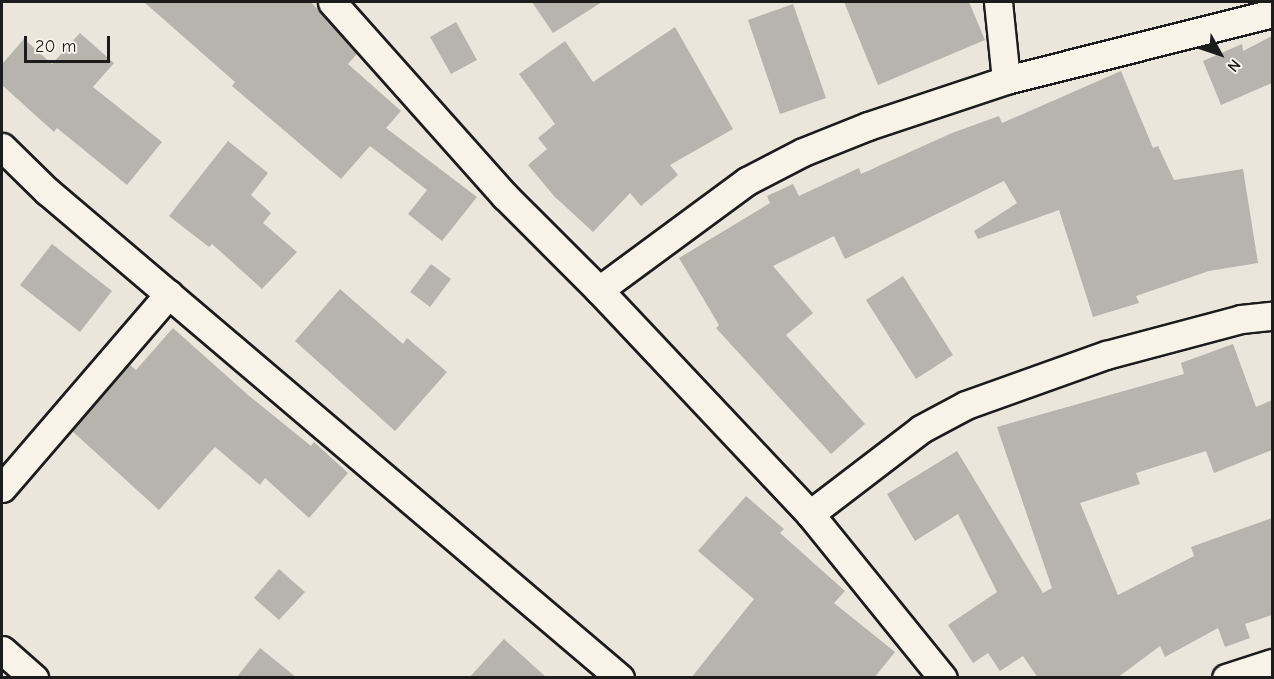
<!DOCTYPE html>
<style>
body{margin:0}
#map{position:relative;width:1274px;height:679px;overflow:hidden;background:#eae6dc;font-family:"Comic Neue",sans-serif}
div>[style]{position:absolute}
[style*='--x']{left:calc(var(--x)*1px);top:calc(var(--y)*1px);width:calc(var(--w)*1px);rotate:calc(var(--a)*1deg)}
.building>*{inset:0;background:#b6b4ac}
.roads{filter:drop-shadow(2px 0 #1c1c1c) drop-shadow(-2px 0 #1c1c1c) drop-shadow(0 2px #1c1c1c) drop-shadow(0 -2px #1c1c1c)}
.street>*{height:27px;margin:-13.5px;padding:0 13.5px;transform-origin:13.5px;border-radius:13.5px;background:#f7f3e8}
span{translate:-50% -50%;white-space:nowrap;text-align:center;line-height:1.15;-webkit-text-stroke:5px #f7f3e8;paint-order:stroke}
.frame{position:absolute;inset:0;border:3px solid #1c1c1c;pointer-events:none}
.north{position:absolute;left:1190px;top:24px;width:60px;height:60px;-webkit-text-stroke:4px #f7f3e8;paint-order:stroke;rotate:130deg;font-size:16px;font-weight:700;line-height:24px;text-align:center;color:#1c1c1c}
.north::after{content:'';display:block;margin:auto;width:21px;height:27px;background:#1c1c1c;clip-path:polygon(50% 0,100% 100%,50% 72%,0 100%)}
.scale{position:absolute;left:24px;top:36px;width:86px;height:27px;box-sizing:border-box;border:3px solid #1c1c1c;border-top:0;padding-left:8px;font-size:18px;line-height:21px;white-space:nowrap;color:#1c1c1c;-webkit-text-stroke:4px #f7f3e8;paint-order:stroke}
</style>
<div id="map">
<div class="building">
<div style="clip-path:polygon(144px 2px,311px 2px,357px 54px,348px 64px,401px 111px,386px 128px,477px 197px,442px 241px,408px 214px,427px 190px,370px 146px,341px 179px,232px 86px,235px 82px)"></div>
<div style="clip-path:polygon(532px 2px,602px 2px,553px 33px)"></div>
<div style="clip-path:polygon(844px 2px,969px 2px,985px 40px,878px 85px)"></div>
<div style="clip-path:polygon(793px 4px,826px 98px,780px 114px,748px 20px)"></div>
<div style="clip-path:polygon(456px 22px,477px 60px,451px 74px,430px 37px)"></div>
<div style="clip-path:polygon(675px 27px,733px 129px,670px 165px,678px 175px,641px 206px,630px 193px,593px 232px,554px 196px,528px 165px,547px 149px,538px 138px,555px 124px,519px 74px,565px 41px,593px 82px)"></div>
<div style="clip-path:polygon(80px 33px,114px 63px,93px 87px,162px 142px,127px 185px,57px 128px,54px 132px,2px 85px,2px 64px,24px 39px,52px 64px)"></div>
<div style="clip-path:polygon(1272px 36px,1272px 83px,1221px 105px,1203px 61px,1242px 44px,1243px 51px)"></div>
<div style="clip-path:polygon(1121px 71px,1153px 148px,1158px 146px,1174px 180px,1243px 169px,1258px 263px,1209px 271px,1136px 296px,1139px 303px,1093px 317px,1059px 210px,978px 239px,974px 231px,1017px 203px,1004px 181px,845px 259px,834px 236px,773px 266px,813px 313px,786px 335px,865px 424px,831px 454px,716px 328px,719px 325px,679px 258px,770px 203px,767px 196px,793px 184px,799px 196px,859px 168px,861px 174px,952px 133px,999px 116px,1002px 123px)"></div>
<div style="clip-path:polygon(228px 141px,268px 173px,251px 195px,271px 213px,263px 223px,297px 252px,262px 289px,212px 244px,209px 247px,169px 216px)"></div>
<div style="clip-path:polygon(52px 244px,112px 291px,80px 332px,20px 285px)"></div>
<div style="clip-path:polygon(431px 264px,451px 279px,430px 307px,410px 292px)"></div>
<div style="clip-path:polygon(903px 276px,953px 355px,916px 379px,866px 300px)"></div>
<div style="clip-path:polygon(340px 289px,403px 344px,407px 338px,447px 372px,395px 431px,295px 341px)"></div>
<div style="clip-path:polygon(173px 328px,248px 395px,311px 446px,314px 442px,348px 473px,309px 518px,265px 478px,260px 485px,215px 447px,159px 510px,72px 431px,130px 365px,136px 370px)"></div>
<div style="clip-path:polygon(1233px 344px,1256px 407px,1272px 400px,1272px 450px,1214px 473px,1206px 451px,1136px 473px,1140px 484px,1080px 503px,1118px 595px,1194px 556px,1191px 547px,1272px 518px,1272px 615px,1245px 624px,1250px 638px,1225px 647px,1218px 628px,1165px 657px,1160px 646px,1117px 678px,1038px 678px,1023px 656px,1000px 671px,988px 653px,973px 663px,948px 625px,997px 592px,958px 514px,915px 541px,887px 494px,957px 451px,1043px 593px,1052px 588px,997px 427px,1184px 374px,1181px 363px)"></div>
<div style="clip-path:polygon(746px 496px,784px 529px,780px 533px,845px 591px,834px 603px,895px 652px,874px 678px,691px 678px,754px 599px,698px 551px)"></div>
<div style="clip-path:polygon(279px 569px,305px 592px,279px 620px,254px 598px)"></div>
<div style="clip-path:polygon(504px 639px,547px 678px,469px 678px)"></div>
<div style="clip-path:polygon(260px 648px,297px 678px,236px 678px)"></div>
</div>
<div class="roads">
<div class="street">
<div style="--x:332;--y:2;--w:260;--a:48.3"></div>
<div style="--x:505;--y:196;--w:133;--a:45"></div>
<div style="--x:599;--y:290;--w:308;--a:46.7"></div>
<div style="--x:810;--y:514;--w:211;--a:51"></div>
<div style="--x:998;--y:2;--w:78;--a:84.1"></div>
<div style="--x:2;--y:147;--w:63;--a:44.4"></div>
<div style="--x:47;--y:191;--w:752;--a:40.36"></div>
<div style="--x:599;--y:290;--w:184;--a:-36.4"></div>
<div style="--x:747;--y:181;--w:63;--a:-27.4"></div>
<div style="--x:803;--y:152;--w:70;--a:-21.8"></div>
<div style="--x:868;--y:126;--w:145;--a:-18.4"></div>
<div style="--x:1006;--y:80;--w:274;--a:-14.1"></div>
<div style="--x:2;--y:488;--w:256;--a:-49.3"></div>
<div style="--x:810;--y:514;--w:140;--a:-37.4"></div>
<div style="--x:921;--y:429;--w:51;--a:-28.1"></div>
<div style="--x:966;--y:405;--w:149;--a:-19.7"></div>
<div style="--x:1106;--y:355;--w:140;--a:-14.9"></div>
<div style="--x:1241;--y:319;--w:31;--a:-6"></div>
<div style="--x:2;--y:650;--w:43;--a:41.2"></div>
<div style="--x:1226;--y:678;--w:48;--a:-18.1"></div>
</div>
</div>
<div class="frame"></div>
<div class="north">N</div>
<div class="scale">20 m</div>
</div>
